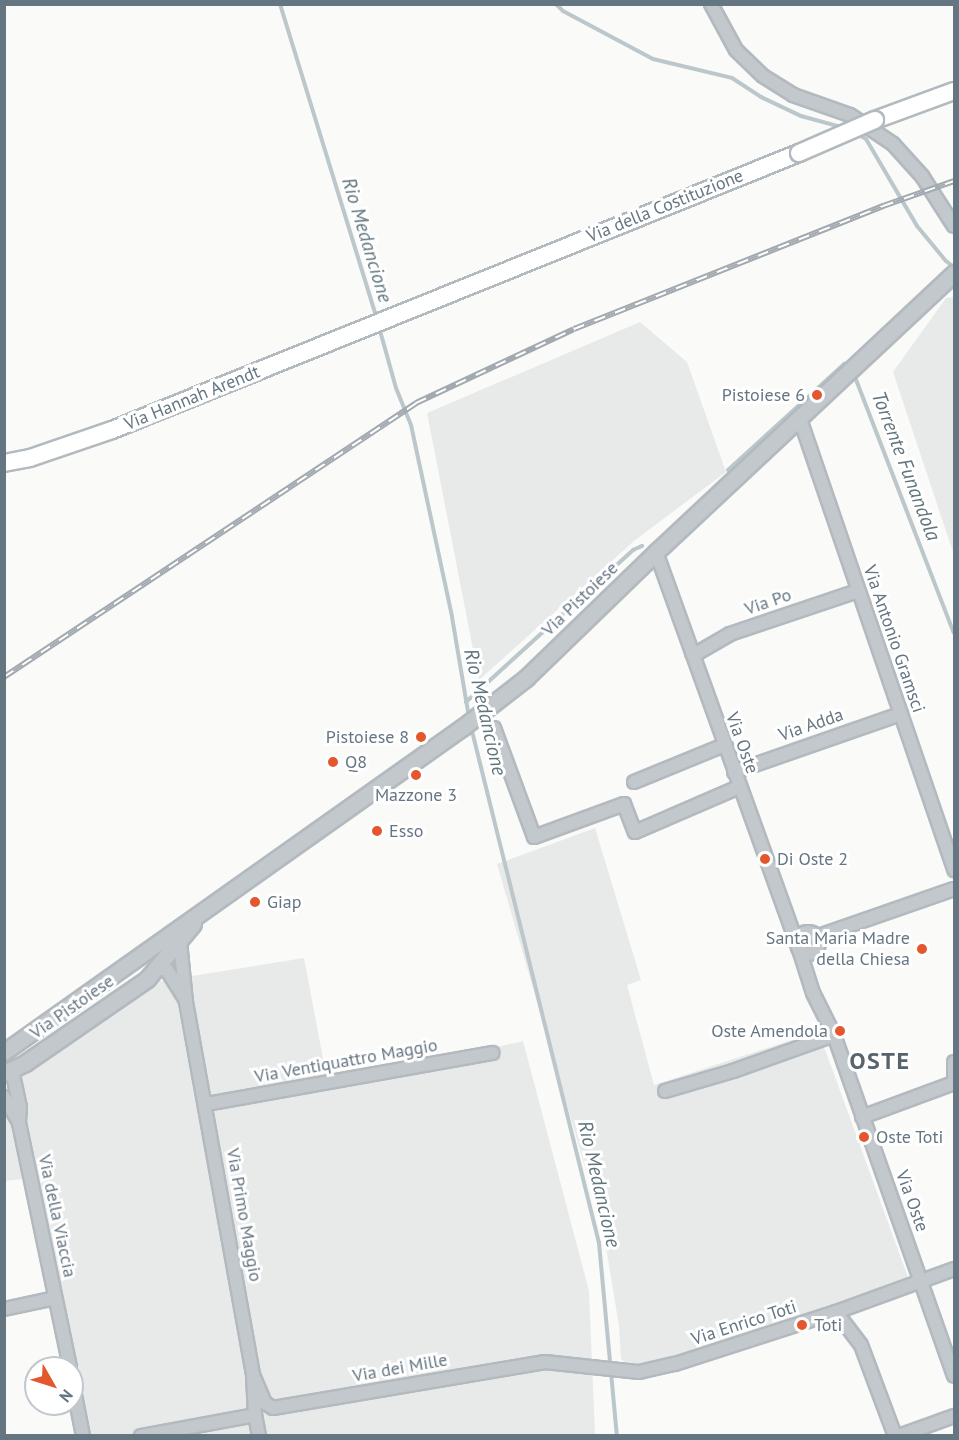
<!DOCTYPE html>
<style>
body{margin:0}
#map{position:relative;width:959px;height:1440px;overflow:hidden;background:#fafaf8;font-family:"PT Sans",sans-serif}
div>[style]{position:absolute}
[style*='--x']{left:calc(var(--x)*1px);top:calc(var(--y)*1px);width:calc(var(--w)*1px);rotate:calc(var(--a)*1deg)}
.built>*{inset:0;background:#e8e9e9}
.stream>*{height:4px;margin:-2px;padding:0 2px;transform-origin:2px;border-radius:2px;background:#bbc7cb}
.roads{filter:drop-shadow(2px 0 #b3babf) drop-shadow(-2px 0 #b3babf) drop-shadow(0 2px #b3babf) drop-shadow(0 -2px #b3babf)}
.minor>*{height:12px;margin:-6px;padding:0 6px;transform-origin:6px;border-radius:6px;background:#c3c8cc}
.minor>.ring{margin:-6px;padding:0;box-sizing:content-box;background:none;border:12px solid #c3c8cc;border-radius:50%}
.tertiary>*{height:15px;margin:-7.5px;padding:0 7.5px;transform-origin:7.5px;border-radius:7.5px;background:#c3c8cc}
.secondary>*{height:16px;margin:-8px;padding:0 8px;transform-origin:8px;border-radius:8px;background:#fff}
.rail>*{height:6px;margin-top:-3px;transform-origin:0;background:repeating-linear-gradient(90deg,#fff 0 11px,#a2aab0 0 22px);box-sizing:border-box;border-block:2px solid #a2aab0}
.bridges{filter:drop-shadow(2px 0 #b3babf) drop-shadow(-2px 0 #b3babf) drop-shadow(0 2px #b3babf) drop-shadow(0 -2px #b3babf)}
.secondary-bridge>*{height:16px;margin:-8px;padding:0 8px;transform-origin:8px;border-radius:8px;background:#fff}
.dots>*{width:16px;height:16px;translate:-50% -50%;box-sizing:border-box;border:3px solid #fff;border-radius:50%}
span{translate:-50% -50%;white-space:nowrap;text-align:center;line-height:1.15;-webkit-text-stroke:6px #fff;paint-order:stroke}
.street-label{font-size:18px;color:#657683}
.poi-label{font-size:18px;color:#657683}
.right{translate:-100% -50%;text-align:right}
.left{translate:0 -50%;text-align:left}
.water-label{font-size:20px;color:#60757c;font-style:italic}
.district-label{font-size:24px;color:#57646e;font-weight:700;letter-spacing:1.5px}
.frame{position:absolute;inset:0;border:6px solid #657683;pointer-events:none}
.north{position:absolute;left:24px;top:1356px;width:60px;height:60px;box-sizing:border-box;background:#fff;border:2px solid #c1c8cd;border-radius:50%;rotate:129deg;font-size:16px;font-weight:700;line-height:24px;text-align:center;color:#657683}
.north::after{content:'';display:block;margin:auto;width:21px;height:27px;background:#e4572e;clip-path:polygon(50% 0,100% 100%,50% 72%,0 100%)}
</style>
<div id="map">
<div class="built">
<div style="clip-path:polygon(954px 297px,954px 555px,893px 372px,946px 298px)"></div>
<div style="clip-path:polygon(640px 322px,687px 362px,726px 472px,634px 541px,479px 680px,427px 413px)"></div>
<div style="clip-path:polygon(595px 828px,641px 980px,627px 985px,654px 1085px,816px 1032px,826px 1052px,909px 1280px,786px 1324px,653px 1366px,632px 1368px,621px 1359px,619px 1326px,603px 1229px,497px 864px)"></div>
<div style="clip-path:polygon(304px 958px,328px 1085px,523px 1041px,589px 1291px,595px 1435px,83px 1435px,72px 1368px,30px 1178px,5px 1181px,4px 1089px,23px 1072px,155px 982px)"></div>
</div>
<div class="stream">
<div style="--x:280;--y:4;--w:331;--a:72.9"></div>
<div style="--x:556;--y:4;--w:10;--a:45"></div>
<div style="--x:563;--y:11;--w:102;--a:28.1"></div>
<div style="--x:653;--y:59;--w:81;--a:13.5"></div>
<div style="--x:732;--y:78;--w:35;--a:33"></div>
<div style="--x:761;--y:97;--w:44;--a:25.4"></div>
<div style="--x:801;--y:116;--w:46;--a:15.3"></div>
<div style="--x:857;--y:134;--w:10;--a:29"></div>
<div style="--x:866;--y:139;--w:101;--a:59.6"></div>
<div style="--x:917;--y:226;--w:45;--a:50.4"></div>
<div style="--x:946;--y:261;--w:10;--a:37"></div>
<div style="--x:379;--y:327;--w:63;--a:74.4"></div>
<div style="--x:396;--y:388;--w:40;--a:68"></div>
<div style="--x:411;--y:425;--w:196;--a:77.9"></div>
<div style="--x:452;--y:617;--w:101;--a:80.4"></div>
<div style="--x:855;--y:377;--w:274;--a:68.9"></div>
<div style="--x:728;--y:470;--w:157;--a:-42.4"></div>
<div style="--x:844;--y:364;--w:5;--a:-11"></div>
<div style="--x:466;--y:702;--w:226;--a:-42.3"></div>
<div style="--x:633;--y:550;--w:10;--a:-24"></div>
<div style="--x:471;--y:727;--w:532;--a:76.07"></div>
<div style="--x:599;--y:1243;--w:194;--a:84.7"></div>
</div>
<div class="roads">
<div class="minor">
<div style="--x:711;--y:4;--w:52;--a:61.5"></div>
<div style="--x:736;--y:50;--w:37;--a:44"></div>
<div style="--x:763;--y:76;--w:36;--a:32"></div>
<div style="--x:793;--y:95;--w:60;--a:19.3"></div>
<div style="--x:850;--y:115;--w:52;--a:34"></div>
<div style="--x:893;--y:144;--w:43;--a:47.8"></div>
<div style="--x:922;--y:176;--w:59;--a:57.4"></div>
<div style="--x:800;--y:419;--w:477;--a:71.1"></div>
<div style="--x:656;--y:552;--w:417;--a:70.2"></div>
<div style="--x:692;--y:653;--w:7;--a:-8"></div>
<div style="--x:699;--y:652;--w:36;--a:-30"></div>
<div style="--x:730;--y:634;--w:135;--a:-18.6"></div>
<div style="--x:494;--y:728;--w:116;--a:69.8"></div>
<div style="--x:534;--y:837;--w:96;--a:-20.1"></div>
<div style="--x:624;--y:804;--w:30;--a:69"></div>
<div style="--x:635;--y:832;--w:113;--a:-23.4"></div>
<div style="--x:734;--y:772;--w:177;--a:-19.2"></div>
<div style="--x:634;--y:782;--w:97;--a:-22.3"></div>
<div class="ring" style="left:797px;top:932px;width:10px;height:10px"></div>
<div style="--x:816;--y:937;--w:146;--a:-19.2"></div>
<div style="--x:180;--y:941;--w:61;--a:84.4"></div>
<div style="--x:186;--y:1002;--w:379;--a:79.8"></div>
<div style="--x:253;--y:1375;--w:40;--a:87.1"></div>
<div style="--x:255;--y:1415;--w:21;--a:79"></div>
<div style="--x:799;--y:949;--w:46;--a:72.3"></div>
<div style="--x:813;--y:993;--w:47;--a:63.4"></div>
<div style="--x:834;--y:1035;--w:361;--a:70.6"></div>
<div style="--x:156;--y:967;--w:11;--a:15"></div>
<div style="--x:167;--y:970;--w:36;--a:58"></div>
<div style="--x:954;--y:1062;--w:15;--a:90"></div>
<div style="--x:12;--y:1070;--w:38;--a:78"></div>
<div style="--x:20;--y:1107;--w:16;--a:94"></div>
<div style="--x:19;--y:1123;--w:250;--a:78.2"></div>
<div style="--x:665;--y:1091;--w:71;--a:-16.4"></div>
<div style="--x:733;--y:1071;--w:107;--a:-19.6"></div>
<div style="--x:4;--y:1097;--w:29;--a:59"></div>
<div style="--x:206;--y:1104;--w:291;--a:-10.1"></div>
<div style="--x:862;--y:1117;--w:98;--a:-20.3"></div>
<div style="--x:4;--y:1309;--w:52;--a:-12.2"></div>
<div style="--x:836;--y:1312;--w:41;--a:52.9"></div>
<div style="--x:861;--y:1345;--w:97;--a:69.5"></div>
<div style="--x:253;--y:1375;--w:30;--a:67"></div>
<div style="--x:265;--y:1403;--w:9;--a:32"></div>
<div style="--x:273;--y:1408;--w:276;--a:-9.6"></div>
<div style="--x:545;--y:1362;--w:95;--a:6.1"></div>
<div style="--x:639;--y:1372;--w:37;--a:-13"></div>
<div style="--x:675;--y:1364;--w:169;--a:-17.9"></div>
<div style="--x:836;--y:1312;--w:126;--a:-20"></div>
<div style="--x:72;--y:1380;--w:57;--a:78.9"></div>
<div style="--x:141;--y:1436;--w:116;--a:-10.4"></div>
<div style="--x:899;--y:1436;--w:59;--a:-20"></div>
</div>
<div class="tertiary">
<div style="--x:4;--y:1052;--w:562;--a:-35.3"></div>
<div style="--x:463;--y:727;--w:80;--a:-37.9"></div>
<div style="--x:526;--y:678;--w:181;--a:-44.1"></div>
<div style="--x:656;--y:552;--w:408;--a:-43.1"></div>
<div style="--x:4;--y:1073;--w:23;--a:-25"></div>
<div style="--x:25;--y:1063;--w:148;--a:-34.5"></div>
<div style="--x:147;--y:979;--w:72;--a:-50.1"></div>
</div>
<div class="secondary">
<div style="--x:875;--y:120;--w:84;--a:-20.2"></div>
<div style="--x:4;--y:463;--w:26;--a:-11"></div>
<div style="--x:30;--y:458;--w:87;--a:-18.9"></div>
<div style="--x:112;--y:430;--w:741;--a:-21.96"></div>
</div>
</div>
<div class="rail">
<div style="--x:4;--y:677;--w:495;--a:-33.6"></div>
<div style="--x:416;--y:403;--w:174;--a:-25.1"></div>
<div style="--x:574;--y:329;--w:333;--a:-21.7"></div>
<div style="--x:883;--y:206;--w:75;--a:-19.4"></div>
</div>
<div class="bridges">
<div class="secondary-bridge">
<div style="--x:799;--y:153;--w:83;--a:-23.5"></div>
</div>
</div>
<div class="dots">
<div style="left:817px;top:395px;background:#e4572e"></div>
<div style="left:421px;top:737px;background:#e4572e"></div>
<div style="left:333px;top:762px;background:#e4572e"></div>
<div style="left:416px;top:775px;background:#e4572e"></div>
<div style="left:377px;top:831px;background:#e4572e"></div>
<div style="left:765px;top:859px;background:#e4572e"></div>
<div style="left:255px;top:902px;background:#e4572e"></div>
<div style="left:922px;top:949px;background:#e4572e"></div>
<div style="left:840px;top:1031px;background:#e4572e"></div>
<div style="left:864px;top:1137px;background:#e4572e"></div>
<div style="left:802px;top:1325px;background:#e4572e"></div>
</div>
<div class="street-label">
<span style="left:665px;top:206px;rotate:-22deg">Via della Costituzione</span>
<span style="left:192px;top:398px;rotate:-22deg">Via Hannah Arendt</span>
<span style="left:580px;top:599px;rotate:-44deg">Via Pistoiese</span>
<span style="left:768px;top:602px;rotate:-19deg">Via Po</span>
<span style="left:894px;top:639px;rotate:71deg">Via Antonio Gramsci</span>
<span style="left:811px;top:725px;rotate:-19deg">Via Adda</span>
<span style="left:742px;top:743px;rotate:70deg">Via Oste</span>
<span style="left:72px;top:1007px;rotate:-35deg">Via Pistoiese</span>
<span style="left:346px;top:1061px;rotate:-10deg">Via Ventiquattro Maggio</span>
<span style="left:912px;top:1201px;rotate:70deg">Via Oste</span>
<span style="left:244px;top:1215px;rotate:80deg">Via Primo Maggio</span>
<span style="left:57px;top:1216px;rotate:78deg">Via della Viaccia</span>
<span style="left:744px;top:1323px;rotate:-18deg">Via Enrico Toti</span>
<span style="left:400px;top:1368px;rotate:-10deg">Via dei Mille</span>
</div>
<div class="poi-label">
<span class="right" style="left:805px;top:395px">Pistoiese 6</span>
<span class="right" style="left:409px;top:737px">Pistoiese 8</span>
<span class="left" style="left:345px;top:762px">Q8</span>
<span style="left:416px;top:795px">Mazzone 3</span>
<span class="left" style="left:389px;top:831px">Esso</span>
<span class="left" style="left:777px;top:859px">Di Oste 2</span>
<span class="left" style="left:267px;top:902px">Giap</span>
<span class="right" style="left:910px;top:949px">Santa Maria Madre<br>della Chiesa</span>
<span class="right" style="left:828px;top:1031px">Oste Amendola</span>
<span class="left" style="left:876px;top:1137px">Oste Toti</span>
<span class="left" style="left:814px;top:1325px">Toti</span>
</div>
<div class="water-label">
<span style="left:367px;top:240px;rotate:73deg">Rio Medancione</span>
<span style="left:906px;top:466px;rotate:69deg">Torrente Funandola</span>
<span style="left:485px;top:712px;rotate:77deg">Rio Medancione</span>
<span style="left:599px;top:1184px;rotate:77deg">Rio Medancione</span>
</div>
<div class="district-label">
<span style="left:880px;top:1061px">OSTE</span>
</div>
<div class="frame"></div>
<div class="north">N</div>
</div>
